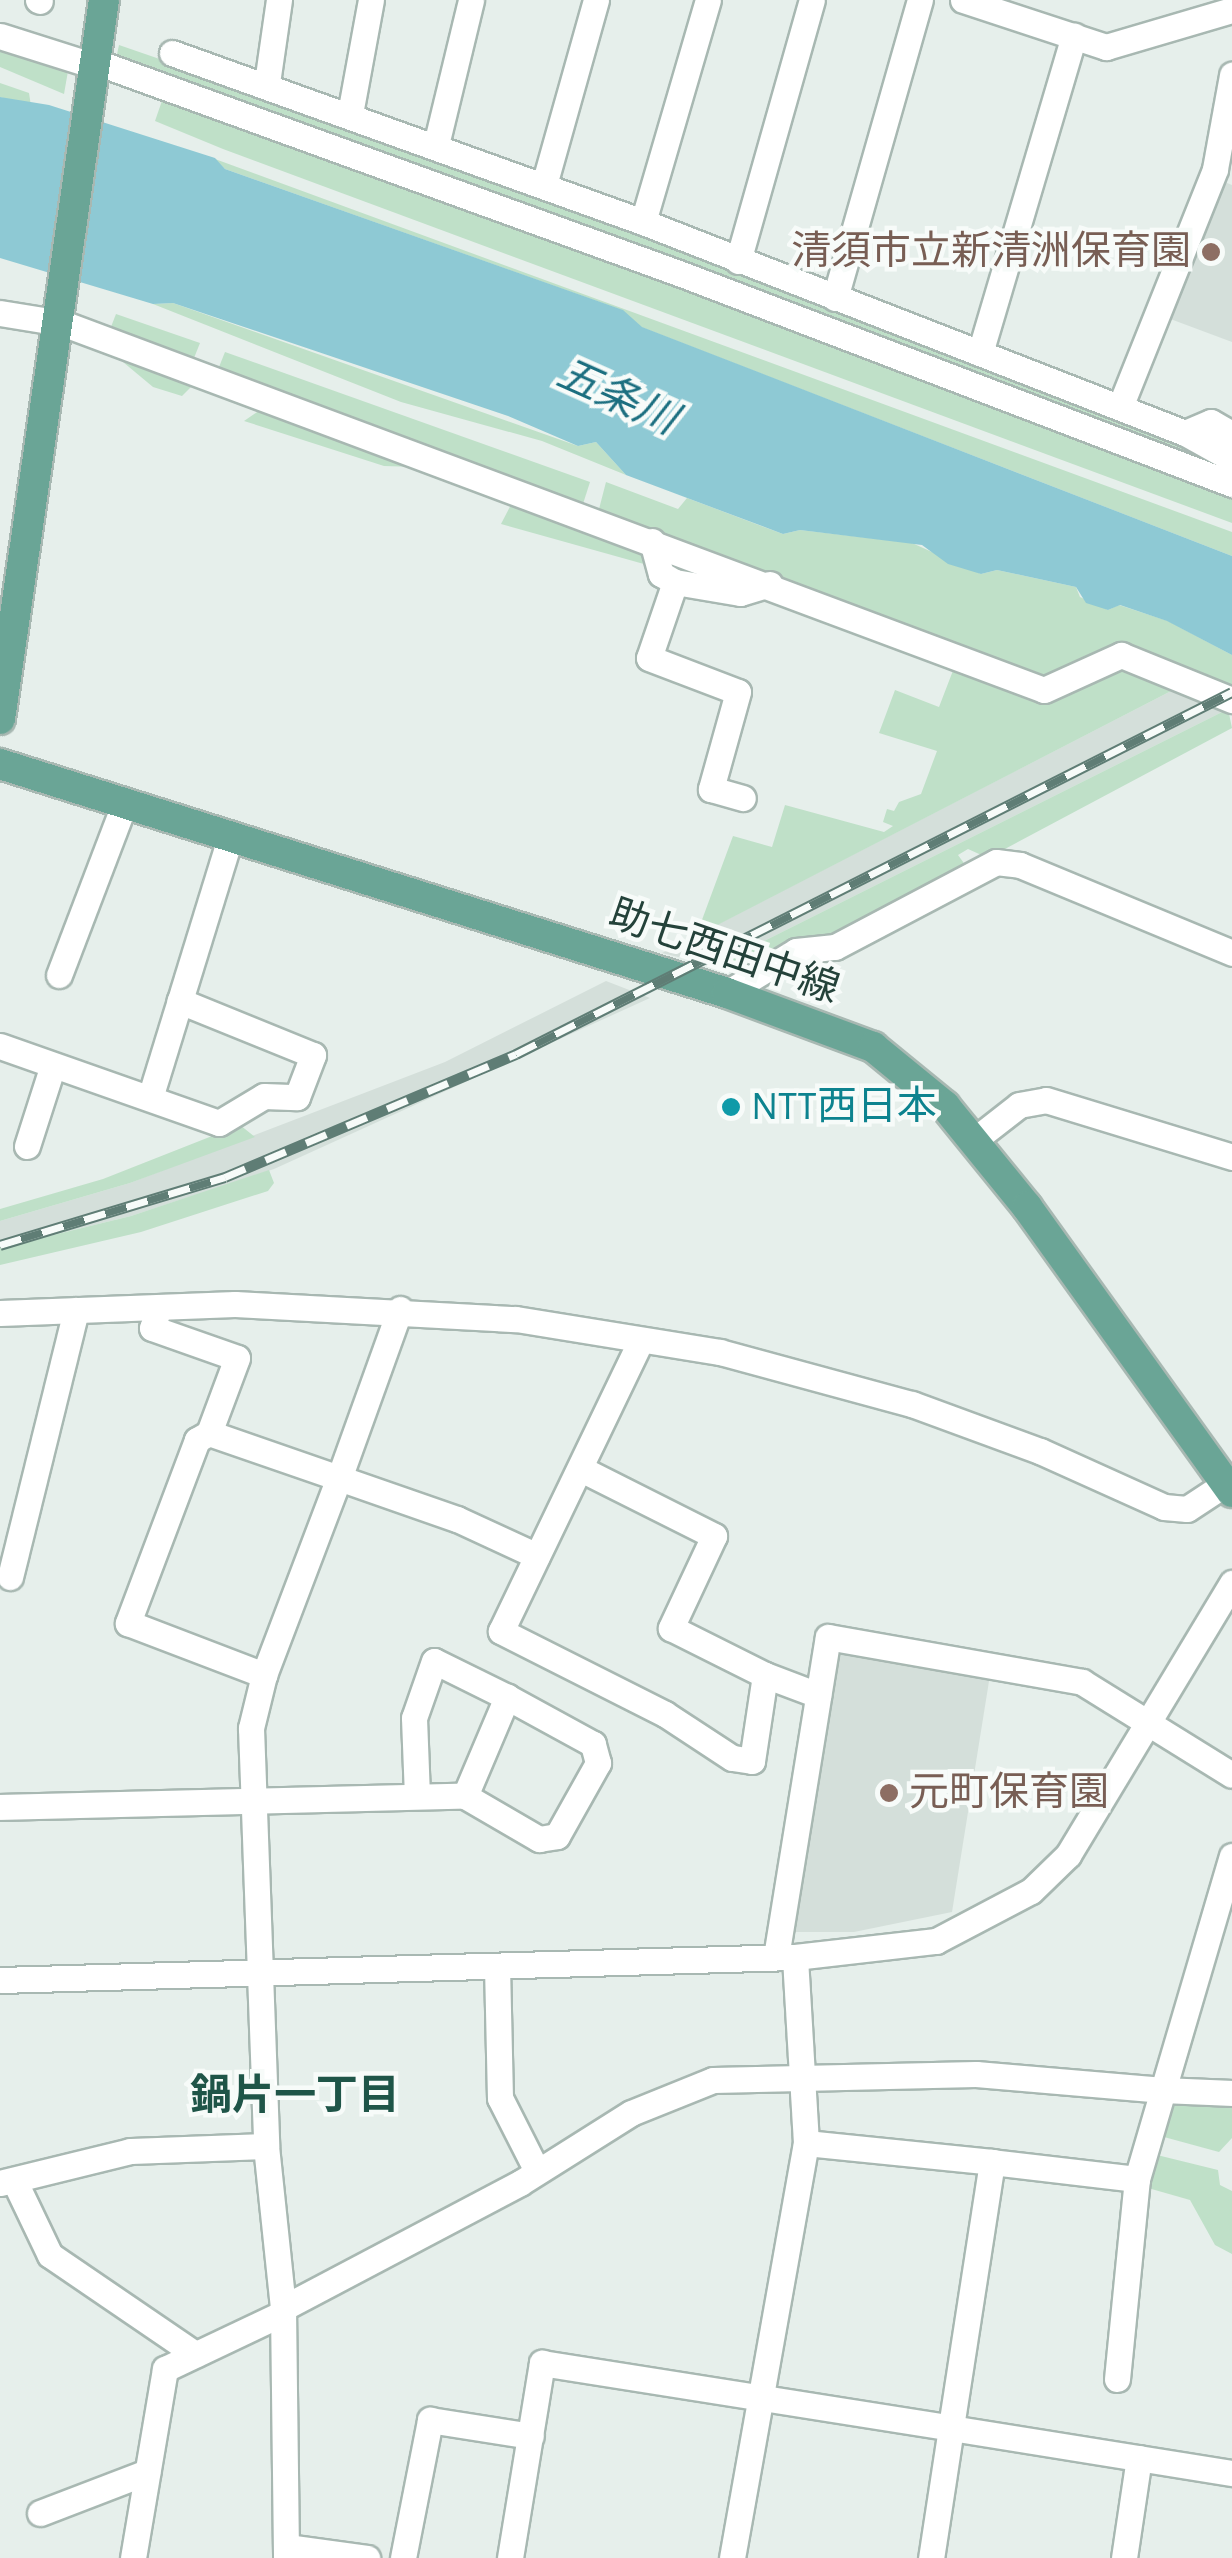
<!DOCTYPE html>
<meta charset="utf-8">
<style>
body{margin:0}
#map{position:relative;width:1232px;height:2558px;overflow:hidden;background:#e6efeb;font-family:"Alegreya Sans","Noto Sans JP",sans-serif}
div>[style]{position:absolute}
[style*='--x']{left:calc(var(--x)*1px);top:calc(var(--y)*1px);width:calc(var(--w)*1px);rotate:calc(var(--a)*1deg)}
.built>*{inset:0;background:#d4dfda}
.green>*{inset:0;background:#bfe0c8}
.water>*{inset:0;background:#8ec9d4}
.roads{filter:drop-shadow(2px 0 #a8b8b2) drop-shadow(-2px 0 #a8b8b2) drop-shadow(0 2px #a8b8b2) drop-shadow(0 -2px #a8b8b2)}
.minor>*{height:25px;margin:-12.5px;padding:0 12.5px;transform-origin:12.5px;border-radius:12.5px;background:#fff}
.major>*{height:30px;margin:-15px;padding:0 15px;transform-origin:15px;border-radius:15px;background:#6aa596}
.rail>*{height:11px;margin-top:-5.5px;transform-origin:0;background:repeating-linear-gradient(90deg,#f7fbf9 0 22px,#5f7d75 0 44px);box-sizing:border-box;border-block:2px solid #5f7d75}
.dots>*{width:28px;height:28px;translate:-50% -50%;box-sizing:border-box;border:5px solid #f7fbf9;border-radius:50%}
span{translate:-50% -50%;white-space:nowrap;text-align:center;line-height:1.15;-webkit-text-stroke:9px #f7fbf9;paint-order:stroke}
.education-label{font-size:40px;color:#785e54}
.right{translate:-100% -50%;text-align:right}
.left{translate:0 -50%;text-align:left}
.street-label{font-size:40px;color:#24423a}
.culture-label{font-size:40px;color:#0d838f}
.water-label{font-size:42px;color:#1c6f80;font-style:italic}
.neighbourhood-label{font-size:42px;color:#1f5548;font-weight:700}
</style>
<div id="map">
<div class="built">
<div style="clip-path:polygon(1227px 183px,1232px 185px,1232px 342px,1165px 317px,1216px 188px)"></div>
<div style="clip-path:polygon(1175px 689px,1228px 709px,714px 966px,662px 953px)"></div>
<div style="clip-path:polygon(606px 981px,650px 998px,274px 1169px,131px 1216px,0 1248px,0 1221px,130px 1183px,445px 1062px)"></div>
<div style="clip-path:polygon(831px 1645px,990px 1675px,952px 1912px,854px 1932px,793px 1932px,785px 1925px)"></div>
</div>
<div class="green">
<div style="clip-path:polygon(0 45px,68px 71px,64px 94px,0 67px)"></div>
<div style="clip-path:polygon(119px 45px,481px 170px,1193px 447px,1232px 475px,116px 59px)"></div>
<div style="clip-path:polygon(0 83px,29px 93px,31px 106px,0 97px)"></div>
<div style="clip-path:polygon(164px 95px,689px 283px,1232px 495px,1232px 523px,223px 149px,155px 121px)"></div>
<div style="clip-path:polygon(215px 159px,1232px 532px,1232px 556px,641px 327px,622px 310px,225px 169px)"></div>
<div style="clip-path:polygon(173px 303px,578px 446px,596px 442px,626px 475px,542px 441px,401px 402px,153px 304px)"></div>
<div style="clip-path:polygon(116px 314px,200px 343px,192px 363px,109px 332px)"></div>
<div style="clip-path:polygon(225px 352px,590px 482px,582px 507px,217px 372px)"></div>
<div style="clip-path:polygon(117px 357px,192px 386px,182px 396px,153px 387px)"></div>
<div style="clip-path:polygon(260px 410px,416px 467px,384px 466px,244px 421px)"></div>
<div style="clip-path:polygon(606px 482px,678px 509px,687px 498px,783px 534px,800px 530px,912px 543px,981px 574px,997px 570px,1076px 587px,1080px 597px,1108px 610px,1119px 605px,1168px 621px,1232px 655px,1232px 689px,1120px 644px,1044px 677px,598px 513px)"></div>
<div style="clip-path:polygon(514px 499px,640px 545px,651px 566px,501px 524px)"></div>
<div style="clip-path:polygon(954px 668px,1044px 701px,1123px 668px,1175px 689px,696px 936px,733px 836px,772px 847px,785px 805px,884px 832px,893px 826px,883px 822px,887px 809px,894px 811px,899px 802px,921px 794px,937px 751px,879px 733px,895px 690px,939px 707px)"></div>
<div style="clip-path:polygon(1228px 709px,1232px 728px,988px 858px,968px 849px,958px 855px,966px 866px,850px 933px,801px 940px,733px 972px,714px 966px)"></div>
<div style="clip-path:polygon(240px 1125px,255px 1137px,130px 1183px,0 1221px,0 1209px,103px 1179px)"></div>
<div style="clip-path:polygon(269px 1170px,274px 1183px,268px 1191px,141px 1232px,0 1265px,0 1248px,131px 1216px)"></div>
<div style="clip-path:polygon(1232px 2101px,1232px 2138px,1219px 2152px,1164px 2137px,1170px 2103px)"></div>
<div style="clip-path:polygon(1157px 2155px,1218px 2170px,1220px 2185px,1232px 2191px,1232px 2254px,1215px 2245px,1190px 2200px,1148px 2188px)"></div>
</div>
<div class="water">
<div style="clip-path:polygon(0 97px,49px 105px,215px 158px,225px 169px,623px 310px,642px 327px,1232px 556px,1232px 655px,1167px 621px,1120px 605px,1108px 610px,1086px 603px,1076px 587px,997px 570px,981px 574px,948px 564px,922px 545px,800px 530px,783px 534px,626px 475px,596px 442px,578px 446px,508px 416px,173px 303px,153px 304px,0 258px)"></div>
</div>
<div class="roads">
<div class="minor">
<div style="--x:38;--y:0;--w:2;--a:27"></div>
<div style="--x:963;--y:0;--w:151;--a:18.2"></div>
<div style="--x:1106;--y:47;--w:131;--a:-16.4"></div>
<div style="--x:0;--y:36;--w:100;--a:17.5"></div>
<div style="--x:172;--y:53;--w:500;--a:19.74"></div>
<div style="--x:643;--y:222;--w:582;--a:21.27"></div>
<div style="--x:1185;--y:433;--w:54;--a:29"></div>
<div style="--x:96;--y:62;--w:625;--a:19.91"></div>
<div style="--x:684;--y:275;--w:587;--a:20.88"></div>
<div style="--x:267;--y:83;--w:84;--a:-81.8"></div>
<div style="--x:350;--y:114;--w:116;--a:-79.6"></div>
<div style="--x:436;--y:145;--w:149;--a:-76.4"></div>
<div style="--x:544;--y:185;--w:192;--a:-74.3"></div>
<div style="--x:643;--y:222;--w:231;--a:-73.7"></div>
<div style="--x:738;--y:261;--w:271;--a:-74.2"></div>
<div style="--x:835;--y:298;--w:310;--a:-74.1"></div>
<div style="--x:0;--y:313;--w:63;--a:9.2"></div>
<div style="--x:62;--y:323;--w:1048;--a:20.49"></div>
<div style="--x:1044;--y:690;--w:85;--a:-24.4"></div>
<div style="--x:1121;--y:655;--w:120;--a:22.1"></div>
<div style="--x:980;--y:353;--w:331;--a:-73.5"></div>
<div style="--x:1120;--y:407;--w:256;--a:-68.2"></div>
<div style="--x:1215;--y:169;--w:96;--a:-79.7"></div>
<div style="--x:1185;--y:433;--w:28;--a:-23"></div>
<div style="--x:1211;--y:422;--w:24;--a:30"></div>
<div style="--x:652;--y:541;--w:34;--a:75"></div>
<div style="--x:661;--y:574;--w:16;--a:30"></div>
<div style="--x:675;--y:582;--w:66;--a:9.6"></div>
<div style="--x:740;--y:593;--w:31;--a:-17"></div>
<div style="--x:675;--y:582;--w:80;--a:108.9"></div>
<div style="--x:649;--y:658;--w:95;--a:20.9"></div>
<div style="--x:738;--y:692;--w:101;--a:105.6"></div>
<div style="--x:711;--y:789;--w:33;--a:16"></div>
<div style="--x:59;--y:975;--w:185;--a:-69.1"></div>
<div style="--x:727;--y:993;--w:81;--a:-31.3"></div>
<div style="--x:796;--y:951;--w:39;--a:-6"></div>
<div style="--x:835;--y:947;--w:182;--a:-27.8"></div>
<div style="--x:996;--y:862;--w:24;--a:7"></div>
<div style="--x:1020;--y:865;--w:230;--a:22.5"></div>
<div style="--x:0;--y:1046;--w:232;--a:19.4"></div>
<div style="--x:219;--y:1123;--w:52;--a:-31"></div>
<div style="--x:264;--y:1096;--w:33;--a:2"></div>
<div style="--x:297;--y:1097;--w:45;--a:-69.1"></div>
<div style="--x:313;--y:1055;--w:144;--a:-157.9"></div>
<div style="--x:150;--y:1098;--w:276;--a:-72.9"></div>
<div style="--x:973;--y:1141;--w:58;--a:-38"></div>
<div style="--x:1019;--y:1105;--w:27;--a:-10"></div>
<div style="--x:1046;--y:1100;--w:195;--a:17"></div>
<div style="--x:27;--y:1146;--w:82;--a:-72.2"></div>
<div style="--x:159;--y:1307;--w:22;--a:108"></div>
<div style="--x:152;--y:1328;--w:90;--a:19.4"></div>
<div style="--x:237;--y:1358;--w:80;--a:110.5"></div>
<div style="--x:400;--y:1309;--w:180;--a:109.8"></div>
<div style="--x:339;--y:1478;--w:138;--a:-160.9"></div>
<div style="--x:209;--y:1433;--w:14;--a:150"></div>
<div style="--x:197;--y:1440;--w:196;--a:110.7"></div>
<div style="--x:128;--y:1623;--w:146;--a:20.9"></div>
<div style="--x:264;--y:1675;--w:211;--a:-69.2"></div>
<div style="--x:339;--y:1478;--w:125;--a:19.2"></div>
<div style="--x:457;--y:1519;--w:88;--a:24.8"></div>
<div style="--x:0;--y:1313;--w:235;--a:-2.2"></div>
<div style="--x:235;--y:1304;--w:281;--a:3.1"></div>
<div style="--x:516;--y:1319;--w:207;--a:9.2"></div>
<div style="--x:720;--y:1352;--w:199;--a:15.2"></div>
<div style="--x:912;--y:1404;--w:136;--a:20.2"></div>
<div style="--x:1040;--y:1451;--w:136;--a:24.3"></div>
<div style="--x:1164;--y:1507;--w:23;--a:5"></div>
<div style="--x:1187;--y:1509;--w:45;--a:-33.3"></div>
<div style="--x:581;--y:1469;--w:149;--a:26.7"></div>
<div style="--x:714;--y:1536;--w:102;--a:115.1"></div>
<div style="--x:671;--y:1628;--w:105;--a:26.6"></div>
<div style="--x:765;--y:1675;--w:87;--a:98.6"></div>
<div style="--x:752;--y:1761;--w:20;--a:-171"></div>
<div style="--x:732;--y:1758;--w:80;--a:-146.7"></div>
<div style="--x:665;--y:1714;--w:184;--a:-153.2"></div>
<div style="--x:501;--y:1631;--w:321;--a:-64.3"></div>
<div style="--x:10;--y:1577;--w:275;--a:-76.1"></div>
<div style="--x:264;--y:1675;--w:55;--a:103.8"></div>
<div style="--x:251;--y:1728;--w:418;--a:87.9"></div>
<div style="--x:266;--y:2146;--w:163;--a:84"></div>
<div style="--x:283;--y:2308;--w:250;--a:89.3"></div>
<div style="--x:765;--y:1675;--w:57;--a:20.7"></div>
<div style="--x:465;--y:1796;--w:86;--a:30.2"></div>
<div style="--x:539;--y:1839;--w:18;--a:-9"></div>
<div style="--x:557;--y:1836;--w:84;--a:-60.7"></div>
<div style="--x:598;--y:1763;--w:20;--a:-105"></div>
<div style="--x:593;--y:1744;--w:98;--a:-151.3"></div>
<div style="--x:0;--y:1807;--w:465;--a:-1.4"></div>
<div style="--x:465;--y:1796;--w:108;--a:-67"></div>
<div style="--x:507;--y:1697;--w:81;--a:-153.7"></div>
<div style="--x:434;--y:1661;--w:60;--a:109.3"></div>
<div style="--x:414;--y:1718;--w:77;--a:87.8"></div>
<div style="--x:776;--y:1957;--w:324;--a:-80.8"></div>
<div style="--x:828;--y:1637;--w:258;--a:10"></div>
<div style="--x:1082;--y:1682;--w:176;--a:31.8"></div>
<div style="--x:497;--y:1966;--w:132;--a:88.7"></div>
<div style="--x:500;--y:2098;--w:80;--a:63.1"></div>
<div style="--x:0;--y:1980;--w:795;--a:-1.66"></div>
<div style="--x:795;--y:1957;--w:142;--a:-6.5"></div>
<div style="--x:936;--y:1941;--w:107;--a:-27.8"></div>
<div style="--x:1031;--y:1891;--w:52;--a:-44.2"></div>
<div style="--x:1068;--y:1855;--w:318;--a:-58.9"></div>
<div style="--x:806;--y:2143;--w:187;--a:5.8"></div>
<div style="--x:992;--y:2162;--w:269;--a:98.8"></div>
<div style="--x:951;--y:2428;--w:285;--a:9.1"></div>
<div style="--x:992;--y:2162;--w:146;--a:6.7"></div>
<div style="--x:14;--y:2180;--w:83;--a:64.4"></div>
<div style="--x:50;--y:2255;--w:176;--a:34.3"></div>
<div style="--x:0;--y:2183;--w:134;--a:-13.8"></div>
<div style="--x:130;--y:2151;--w:136;--a:-2.1"></div>
<div style="--x:283;--y:2308;--w:268;--a:-27.8"></div>
<div style="--x:520;--y:2183;--w:131;--a:-32.2"></div>
<div style="--x:631;--y:2113;--w:88;--a:-21.9"></div>
<div style="--x:713;--y:2080;--w:263;--a:-1.3"></div>
<div style="--x:976;--y:2074;--w:188;--a:4.9"></div>
<div style="--x:1163;--y:2090;--w:244;--a:-73.6"></div>
<div style="--x:1117;--y:2379;--w:201;--a:-84.3"></div>
<div style="--x:1137;--y:2179;--w:93;--a:-73.7"></div>
<div style="--x:1163;--y:2090;--w:69;--a:2.5"></div>
<div style="--x:40;--y:2513;--w:115;--a:-21"></div>
<div style="--x:288;--y:2547;--w:80;--a:7.9"></div>
<div style="--x:133;--y:2558;--w:192;--a:-80.4"></div>
<div style="--x:165;--y:2369;--w:131;--a:-25.4"></div>
<div style="--x:403;--y:2558;--w:141;--a:-78.9"></div>
<div style="--x:430;--y:2420;--w:102;--a:9"></div>
<div style="--x:510;--y:2558;--w:198;--a:-80.7"></div>
<div style="--x:542;--y:2363;--w:414;--a:9"></div>
<div style="--x:951;--y:2428;--w:132;--a:98.7"></div>
<div style="--x:732;--y:2558;--w:422;--a:-79.9"></div>
<div style="--x:806;--y:2143;--w:186;--a:-93.4"></div>
<div style="--x:1124;--y:2558;--w:101;--a:-81.5"></div>
</div>
<div class="major">
<div style="--x:0;--y:719;--w:726;--a:-81.77"></div>
<div style="--x:0;--y:764;--w:762;--a:17.48"></div>
<div style="--x:727;--y:993;--w:156;--a:20.3"></div>
<div style="--x:873;--y:1047;--w:93;--a:39.3"></div>
<div style="--x:945;--y:1106;--w:130;--a:50.9"></div>
<div style="--x:1027;--y:1207;--w:351;--a:54.3"></div>
</div>
</div>
<div class="rail">
<div style="--x:0;--y:1245;--w:235;--a:-16.8"></div>
<div style="--x:225;--y:1177;--w:316;--a:-22.9"></div>
<div style="--x:516;--y:1054;--w:802;--a:-26.82"></div>
</div>
<div class="dots">
<div style="left:1211px;top:252px;background:#8d6e63"></div>
<div style="left:731px;top:1107px;background:#0f9aa8"></div>
<div style="left:889px;top:1793px;background:#8d6e63"></div>
</div>
<div class="education-label">
<span class="right" style="left:1191px;top:252px">清須市立新清洲保育園</span>
<span class="left" style="left:909px;top:1793px">元町保育園</span>
</div>
<div class="street-label">
<span style="left:724px;top:952px;rotate:19deg">助七西田中線</span>
</div>
<div class="culture-label">
<span class="left" style="left:751px;top:1107px">NTT西日本</span>
</div>
<div class="water-label">
<span style="left:617px;top:397px;rotate:24deg">五条川</span>
</div>
<div class="neighbourhood-label">
<span style="left:295px;top:2096px">鍋片一丁目</span>
</div>
</div>
